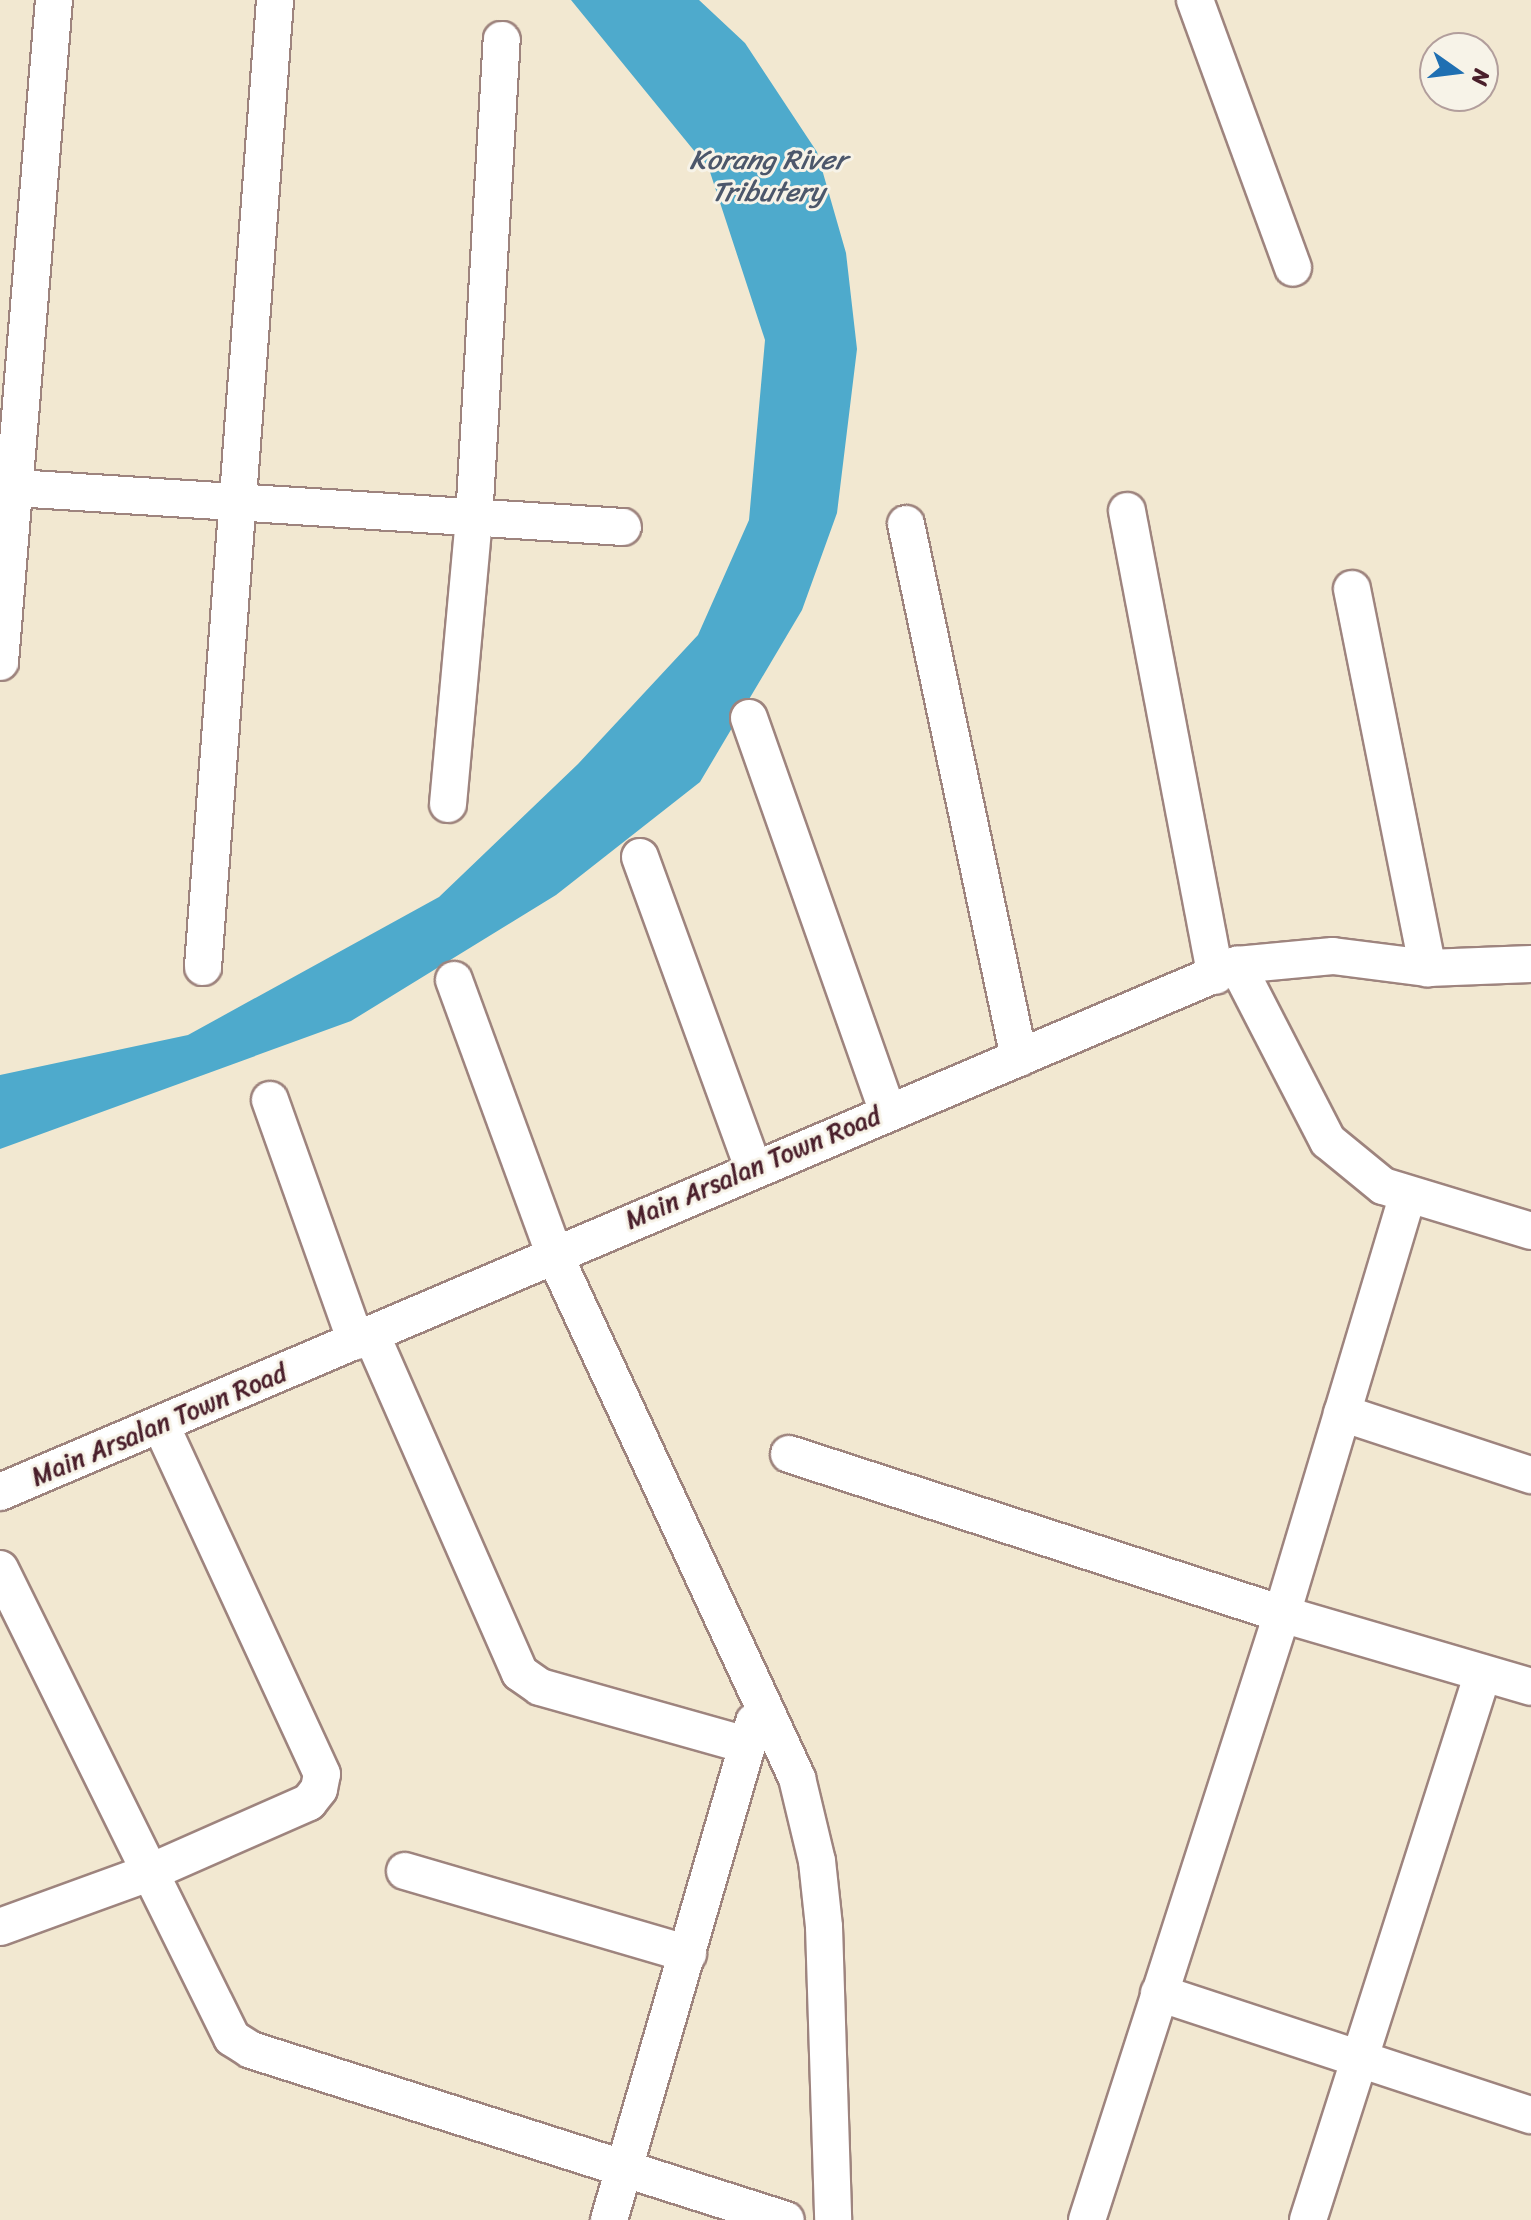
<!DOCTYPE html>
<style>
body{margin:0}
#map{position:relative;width:1531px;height:2220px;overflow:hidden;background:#f2e8d1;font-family:Sriracha,sans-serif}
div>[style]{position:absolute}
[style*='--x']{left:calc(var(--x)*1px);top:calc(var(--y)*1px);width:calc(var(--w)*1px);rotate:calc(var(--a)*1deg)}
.water>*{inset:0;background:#4eaacc}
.roads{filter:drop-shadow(2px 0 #9e847e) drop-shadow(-2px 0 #9e847e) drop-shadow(0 2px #9e847e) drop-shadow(0 -2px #9e847e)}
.minor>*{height:36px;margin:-18px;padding:0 18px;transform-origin:18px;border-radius:18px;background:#fff}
span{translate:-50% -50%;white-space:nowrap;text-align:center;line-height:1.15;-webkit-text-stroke:6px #f7f3e8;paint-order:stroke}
.street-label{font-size:26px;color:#4a1f2b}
.water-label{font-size:28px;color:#4c576b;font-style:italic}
.north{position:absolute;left:1419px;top:32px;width:80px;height:80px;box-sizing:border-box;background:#f7f3e8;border:2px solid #b29e9c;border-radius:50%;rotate:104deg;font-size:22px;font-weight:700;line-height:32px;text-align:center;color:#4a1f2b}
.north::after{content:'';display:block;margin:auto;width:28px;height:36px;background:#1f6fb2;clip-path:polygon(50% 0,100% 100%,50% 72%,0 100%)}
</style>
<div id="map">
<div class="water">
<div style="clip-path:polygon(571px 0,699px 0,745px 43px,817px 152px,846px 253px,857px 349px,837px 513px,802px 610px,700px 782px,556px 895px,351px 1021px,0 1149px,0 1075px,188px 1035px,439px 897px,578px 764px,698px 635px,749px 520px,765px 340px,709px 169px)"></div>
</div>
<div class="roads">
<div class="minor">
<div style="--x:1195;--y:0;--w:285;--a:69.9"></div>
<div style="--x:0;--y:487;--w:624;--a:3.67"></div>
<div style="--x:1127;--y:511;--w:473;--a:79.2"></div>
<div style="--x:906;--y:524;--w:546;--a:78.05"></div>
<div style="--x:1352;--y:589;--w:387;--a:78.7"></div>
<div style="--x:0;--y:662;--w:664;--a:-85.34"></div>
<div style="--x:749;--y:718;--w:416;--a:70.6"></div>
<div style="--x:448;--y:804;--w:285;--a:-84.8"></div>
<div style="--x:474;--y:520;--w:481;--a:-86.7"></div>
<div style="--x:640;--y:857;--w:331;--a:70"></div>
<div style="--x:1237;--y:965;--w:198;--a:62.7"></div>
<div style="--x:1328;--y:1141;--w:71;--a:39.3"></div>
<div style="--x:1383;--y:1186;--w:155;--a:16.9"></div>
<div style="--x:203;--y:967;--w:970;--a:-85.74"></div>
<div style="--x:454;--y:980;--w:292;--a:69.9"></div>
<div style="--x:554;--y:1254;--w:578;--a:65.12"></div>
<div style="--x:797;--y:1778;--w:85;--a:76.5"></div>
<div style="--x:817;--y:1861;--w:66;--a:83.9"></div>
<div style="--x:824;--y:1927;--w:293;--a:88.2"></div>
<div style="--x:270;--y:1100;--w:256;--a:70.4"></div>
<div style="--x:371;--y:1334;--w:370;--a:66.3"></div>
<div style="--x:520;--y:1673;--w:24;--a:35"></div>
<div style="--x:540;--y:1687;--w:215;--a:15.7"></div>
<div style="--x:1342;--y:1413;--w:199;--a:18.2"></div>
<div style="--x:789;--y:1454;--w:518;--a:17.98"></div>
<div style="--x:1282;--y:1614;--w:259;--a:16.3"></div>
<div style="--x:0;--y:1492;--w:1345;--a:-23.08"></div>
<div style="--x:1237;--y:965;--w:96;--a:-5.4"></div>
<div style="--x:1333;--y:956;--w:96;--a:7.2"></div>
<div style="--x:1428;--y:968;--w:103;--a:-2.2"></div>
<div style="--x:0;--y:1569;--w:523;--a:63.68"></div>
<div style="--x:232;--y:2038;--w:22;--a:32"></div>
<div style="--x:251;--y:2050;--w:561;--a:17.63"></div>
<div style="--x:405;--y:1871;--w:295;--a:16.3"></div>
<div style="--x:0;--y:1927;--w:155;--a:-20"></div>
<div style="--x:146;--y:1874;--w:178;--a:-23.8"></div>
<div style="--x:309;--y:1802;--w:16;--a:-52"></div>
<div style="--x:319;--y:1789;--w:15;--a:-79"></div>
<div style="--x:322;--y:1774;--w:384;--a:-114.8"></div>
<div style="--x:1159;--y:1993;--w:391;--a:18.2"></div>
<div style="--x:609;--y:2220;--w:519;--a:-73.77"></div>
<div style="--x:1087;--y:2220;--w:637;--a:-72.16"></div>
<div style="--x:1282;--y:1614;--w:438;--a:-73.3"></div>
<div style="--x:1308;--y:2220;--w:574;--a:-72.26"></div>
</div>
</div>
<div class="street-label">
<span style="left:753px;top:1168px;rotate:-23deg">Main Arsalan Town Road</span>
<span style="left:159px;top:1425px;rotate:-23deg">Main Arsalan Town Road</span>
</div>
<div class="water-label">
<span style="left:768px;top:176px">Korang River<br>Tributery</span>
</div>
<div class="north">N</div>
</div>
